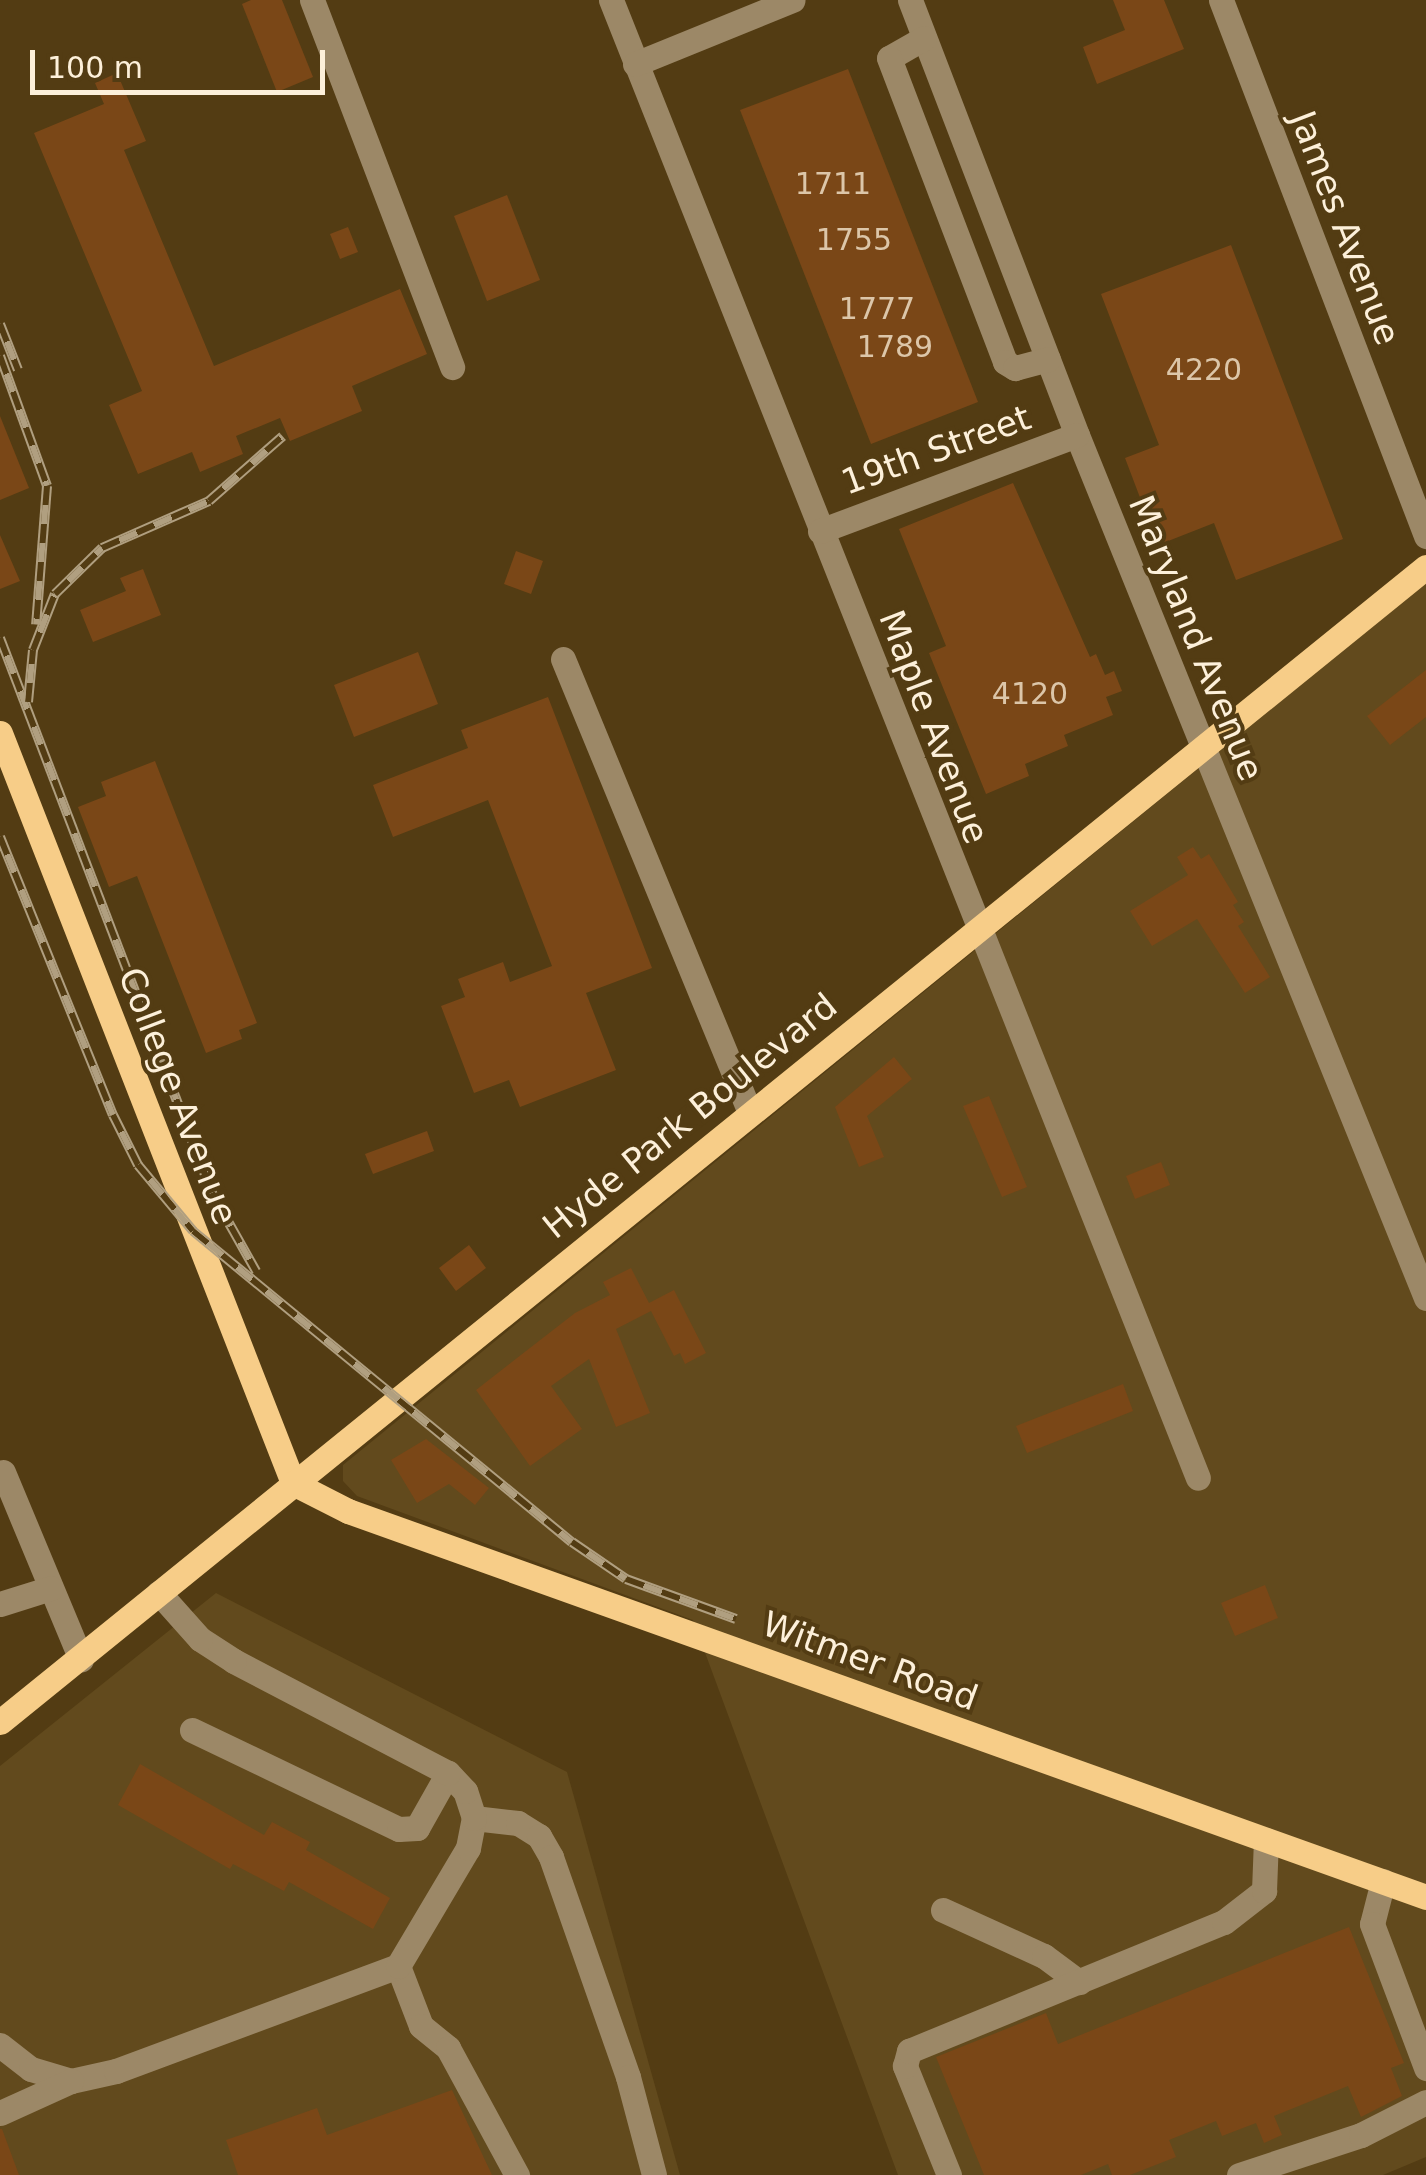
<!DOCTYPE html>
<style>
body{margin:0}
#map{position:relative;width:1426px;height:2175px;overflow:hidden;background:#533c13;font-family:"DejaVu Sans",sans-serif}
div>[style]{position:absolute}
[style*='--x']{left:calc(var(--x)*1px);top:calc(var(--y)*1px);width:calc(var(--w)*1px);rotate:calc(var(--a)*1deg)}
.built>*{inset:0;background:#624a1d}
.building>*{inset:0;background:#7a4717}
.minor>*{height:25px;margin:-12.5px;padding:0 12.5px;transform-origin:12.5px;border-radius:12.5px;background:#9c8867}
.major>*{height:25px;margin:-12.5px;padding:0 12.5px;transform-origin:12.5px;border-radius:12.5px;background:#f7cd88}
.rail>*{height:10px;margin-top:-5px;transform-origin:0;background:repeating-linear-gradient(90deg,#533c13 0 19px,#b09f80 0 38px);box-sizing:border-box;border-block:2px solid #b09f80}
span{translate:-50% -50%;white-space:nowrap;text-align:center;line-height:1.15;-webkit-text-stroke:8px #533c13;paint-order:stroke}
.number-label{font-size:30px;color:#dcc6a9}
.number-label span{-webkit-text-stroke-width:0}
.street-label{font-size:35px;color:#fdf0da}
.scale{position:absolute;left:30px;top:50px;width:295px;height:45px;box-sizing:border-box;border:5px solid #fdf0da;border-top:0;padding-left:12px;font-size:30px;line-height:35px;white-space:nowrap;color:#fdf0da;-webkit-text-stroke:8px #533c13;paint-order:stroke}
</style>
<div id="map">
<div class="built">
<div style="clip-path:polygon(1426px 583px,1426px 2157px,1383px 2175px,898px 2175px,693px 1620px,357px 1496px,343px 1481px,343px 1465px)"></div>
<div style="clip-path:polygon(216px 1593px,567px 1772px,680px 2175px,0 2175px,0 1766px)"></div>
</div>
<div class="building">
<div style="clip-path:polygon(251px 0,282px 0,313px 77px,277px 92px,242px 4px)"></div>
<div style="clip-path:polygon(1113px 0,1164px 0,1184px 49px,1097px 84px,1083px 47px,1125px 30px)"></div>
<div style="clip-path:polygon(848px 69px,978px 402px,871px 444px,740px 110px)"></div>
<div style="clip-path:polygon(117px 73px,146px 141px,124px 150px,214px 366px,400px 289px,427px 354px,352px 386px,362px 411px,290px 441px,280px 418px,236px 436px,243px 454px,200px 472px,192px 452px,138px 474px,109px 405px,142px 391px,34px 133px,104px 104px,95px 83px)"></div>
<div style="clip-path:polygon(507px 195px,540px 280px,487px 301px,454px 216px)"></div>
<div style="clip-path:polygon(348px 227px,358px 252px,340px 259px,330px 234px)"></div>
<div style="clip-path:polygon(1231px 245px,1343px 539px,1236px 580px,1214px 523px,1158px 545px,1125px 458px,1159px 445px,1101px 294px)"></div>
<div style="clip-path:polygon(0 416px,29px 488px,0 500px)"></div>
<div style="clip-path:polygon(1013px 483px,1090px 657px,1096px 654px,1105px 675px,1114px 671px,1122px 691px,1106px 697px,1113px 715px,1064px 735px,1068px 746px,1025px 764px,1029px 776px,986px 794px,929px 653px,946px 646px,899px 529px)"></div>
<div style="clip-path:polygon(0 535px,20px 581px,0 589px)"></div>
<div style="clip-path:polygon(516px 551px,543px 561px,531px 594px,504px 584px)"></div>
<div style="clip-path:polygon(143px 569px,161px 615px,93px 642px,80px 610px,126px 591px,120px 578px)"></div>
<div style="clip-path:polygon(418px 652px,438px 704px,354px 737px,334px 685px)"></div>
<div style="clip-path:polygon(1426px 670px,1426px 717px,1390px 745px,1367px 716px)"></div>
<div style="clip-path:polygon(548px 697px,652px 968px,586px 993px,616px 1070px,520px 1107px,509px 1080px,474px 1093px,441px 1006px,465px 997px,458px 979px,503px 962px,510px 982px,552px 966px,488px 800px,393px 837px,373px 785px,468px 748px,461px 730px)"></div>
<div style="clip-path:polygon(155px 761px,257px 1023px,239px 1030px,242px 1039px,206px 1053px,137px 876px,109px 887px,78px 807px,106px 796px,101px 782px)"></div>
<div style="clip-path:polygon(1193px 847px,1201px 859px,1209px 854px,1238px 902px,1233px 905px,1244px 922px,1238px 926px,1270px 977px,1245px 993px,1197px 919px,1152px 946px,1130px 911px,1188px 875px,1177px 857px)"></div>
<div style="clip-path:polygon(894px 1057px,912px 1079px,867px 1116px,884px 1157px,859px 1167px,835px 1107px)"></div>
<div style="clip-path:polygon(989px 1096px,1027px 1187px,1002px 1197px,963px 1106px)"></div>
<div style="clip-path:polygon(427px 1131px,434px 1151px,373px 1174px,365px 1154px)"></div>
<div style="clip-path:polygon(1161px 1162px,1170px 1185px,1135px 1199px,1126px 1176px)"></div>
<div style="clip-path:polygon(469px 1245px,486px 1268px,456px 1291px,439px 1268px)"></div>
<div style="clip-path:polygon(631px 1268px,649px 1303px,674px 1290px,706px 1353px,685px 1364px,680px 1353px,674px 1356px,651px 1311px,616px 1329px,650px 1413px,616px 1427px,589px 1359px,551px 1386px,582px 1429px,530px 1466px,476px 1390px,575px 1313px,610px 1295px,603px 1282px)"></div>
<div style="clip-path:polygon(1123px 1384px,1133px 1411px,1027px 1453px,1016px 1426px)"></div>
<div style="clip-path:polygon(426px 1439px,489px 1488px,475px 1505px,449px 1484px,417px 1503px,391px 1460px)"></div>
<div style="clip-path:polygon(1265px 1585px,1278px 1618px,1235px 1636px,1221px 1603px)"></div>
<div style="clip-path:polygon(140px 1764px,264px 1835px,272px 1822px,310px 1842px,306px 1850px,390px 1898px,373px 1929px,289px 1882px,284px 1891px,233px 1864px,230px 1869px,118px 1805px)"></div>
<div style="clip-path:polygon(1349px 1927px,1404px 2063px,1391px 2068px,1402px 2096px,1361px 2117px,1348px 2086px,1274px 2116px,1282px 2135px,1264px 2143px,1256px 2123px,1222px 2136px,1216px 2121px,1169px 2140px,1176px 2157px,1130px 2175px,1112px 2175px,1108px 2164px,1081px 2175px,984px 2175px,936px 2057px,1046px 2013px,1058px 2044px)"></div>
<div style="clip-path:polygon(452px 2090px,492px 2175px,238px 2175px,226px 2140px,317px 2108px,327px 2135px)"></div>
<div style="clip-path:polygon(0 2129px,2px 2129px,19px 2175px,0 2175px)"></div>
</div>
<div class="minor">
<div style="--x:312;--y:0;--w:393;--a:69.1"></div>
<div style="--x:611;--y:0;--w:1590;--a:68.34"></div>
<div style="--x:910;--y:0;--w:466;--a:69"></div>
<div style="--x:1077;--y:435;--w:931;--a:67.98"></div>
<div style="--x:1221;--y:0;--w:574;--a:69.07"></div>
<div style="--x:924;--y:38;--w:40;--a:150.3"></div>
<div style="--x:889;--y:58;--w:325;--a:69.1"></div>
<div style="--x:1005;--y:362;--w:12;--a:31"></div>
<div style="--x:1015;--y:368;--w:34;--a:-15"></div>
<div style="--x:635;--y:64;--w:170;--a:-22.1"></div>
<div style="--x:820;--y:531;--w:274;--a:-20.5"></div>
<div style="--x:563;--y:659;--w:489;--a:67.6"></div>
<div style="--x:3;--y:1472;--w:203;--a:67.4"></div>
<div style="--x:0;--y:1604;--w:53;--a:-17.4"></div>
<div style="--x:192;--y:1730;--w:229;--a:25.6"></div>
<div style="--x:399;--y:1829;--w:18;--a:-3"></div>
<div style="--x:417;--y:1828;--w:63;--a:-60.6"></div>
<div style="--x:474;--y:1818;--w:44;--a:6.5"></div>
<div style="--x:518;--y:1823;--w:25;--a:32"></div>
<div style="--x:539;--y:1836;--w:24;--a:60"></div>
<div style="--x:551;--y:1857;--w:233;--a:70.7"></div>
<div style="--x:628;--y:2077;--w:101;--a:75.1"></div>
<div style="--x:1383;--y:1881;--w:44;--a:104.3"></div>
<div style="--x:1372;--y:1924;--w:154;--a:69.4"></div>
<div style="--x:943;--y:1910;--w:111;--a:24.5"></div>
<div style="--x:1044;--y:1956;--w:44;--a:36.6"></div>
<div style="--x:398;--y:1966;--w:64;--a:69"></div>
<div style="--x:421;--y:2026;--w:35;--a:39"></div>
<div style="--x:448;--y:2048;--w:145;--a:61.5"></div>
<div style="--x:0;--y:2045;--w:39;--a:38"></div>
<div style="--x:31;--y:2069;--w:42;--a:16.7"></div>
<div style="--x:71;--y:2081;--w:46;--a:-12.5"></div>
<div style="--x:116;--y:2071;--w:301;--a:-20.4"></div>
<div style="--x:398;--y:1966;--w:137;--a:-59.3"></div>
<div style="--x:468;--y:1848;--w:31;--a:-79"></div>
<div style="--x:474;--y:1818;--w:28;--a:-108"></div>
<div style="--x:465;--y:1791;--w:25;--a:-133"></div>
<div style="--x:448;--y:1773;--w:242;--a:-152.4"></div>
<div style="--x:234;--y:1661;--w:40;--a:-147.1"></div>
<div style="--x:200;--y:1639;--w:62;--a:-131.7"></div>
<div style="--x:0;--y:2113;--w:78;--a:-24.3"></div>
<div style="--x:949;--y:2175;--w:118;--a:-112"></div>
<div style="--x:905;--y:2066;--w:16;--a:-75"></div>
<div style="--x:909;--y:2051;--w:340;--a:-22.3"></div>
<div style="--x:1224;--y:1922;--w:51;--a:-37.8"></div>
<div style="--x:1264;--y:1891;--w:51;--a:-87.8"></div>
<div style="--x:1239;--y:2175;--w:128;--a:-18.2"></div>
<div style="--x:1361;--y:2135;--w:73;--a:-26.9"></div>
</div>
<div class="major">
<div style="--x:0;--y:733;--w:805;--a:68.66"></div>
<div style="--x:293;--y:1483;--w:62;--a:27"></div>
<div style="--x:348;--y:1511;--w:1145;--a:19.7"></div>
<div style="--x:0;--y:1722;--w:1835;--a:-39.01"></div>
</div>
<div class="rail">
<div style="--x:0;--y:324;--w:49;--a:68.6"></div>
<div style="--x:0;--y:356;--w:138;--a:70.1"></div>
<div style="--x:47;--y:486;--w:139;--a:94.5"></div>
<div style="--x:0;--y:638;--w:594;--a:69.09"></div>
<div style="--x:212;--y:1193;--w:90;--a:60.6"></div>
<div style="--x:28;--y:702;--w:52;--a:-84.5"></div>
<div style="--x:33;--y:650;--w:60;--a:-68.6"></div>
<div style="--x:55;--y:594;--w:66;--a:-44.4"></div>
<div style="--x:102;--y:548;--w:117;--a:-23.7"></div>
<div style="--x:209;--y:501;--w:98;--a:-41.3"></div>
<div style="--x:0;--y:837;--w:300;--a:67.9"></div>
<div style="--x:113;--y:1115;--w:56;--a:63.4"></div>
<div style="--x:138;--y:1165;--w:86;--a:50.2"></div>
<div style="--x:193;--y:1231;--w:490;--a:39.4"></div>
<div style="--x:572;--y:1542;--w:65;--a:34.4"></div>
<div style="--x:626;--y:1579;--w:117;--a:20"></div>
</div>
<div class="number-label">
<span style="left:833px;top:184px">1711</span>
<span style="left:854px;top:240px">1755</span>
<span style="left:877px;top:309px">1777</span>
<span style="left:895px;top:347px">1789</span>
<span style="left:1204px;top:370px">4220</span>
<span style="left:1030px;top:694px">4120</span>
</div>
<div class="street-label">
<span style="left:1345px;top:228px;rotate:69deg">James Avenue</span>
<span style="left:936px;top:450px;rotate:-20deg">19th Street</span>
<span style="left:1196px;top:638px;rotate:68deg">Maryland Avenue</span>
<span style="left:934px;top:727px;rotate:69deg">Maple Avenue</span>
<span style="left:178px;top:1096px;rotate:69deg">College Avenue</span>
<span style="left:690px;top:1116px;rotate:-39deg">Hyde Park Boulevard</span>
<span style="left:870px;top:1661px;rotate:20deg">Witmer Road</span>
</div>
<div class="scale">100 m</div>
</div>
